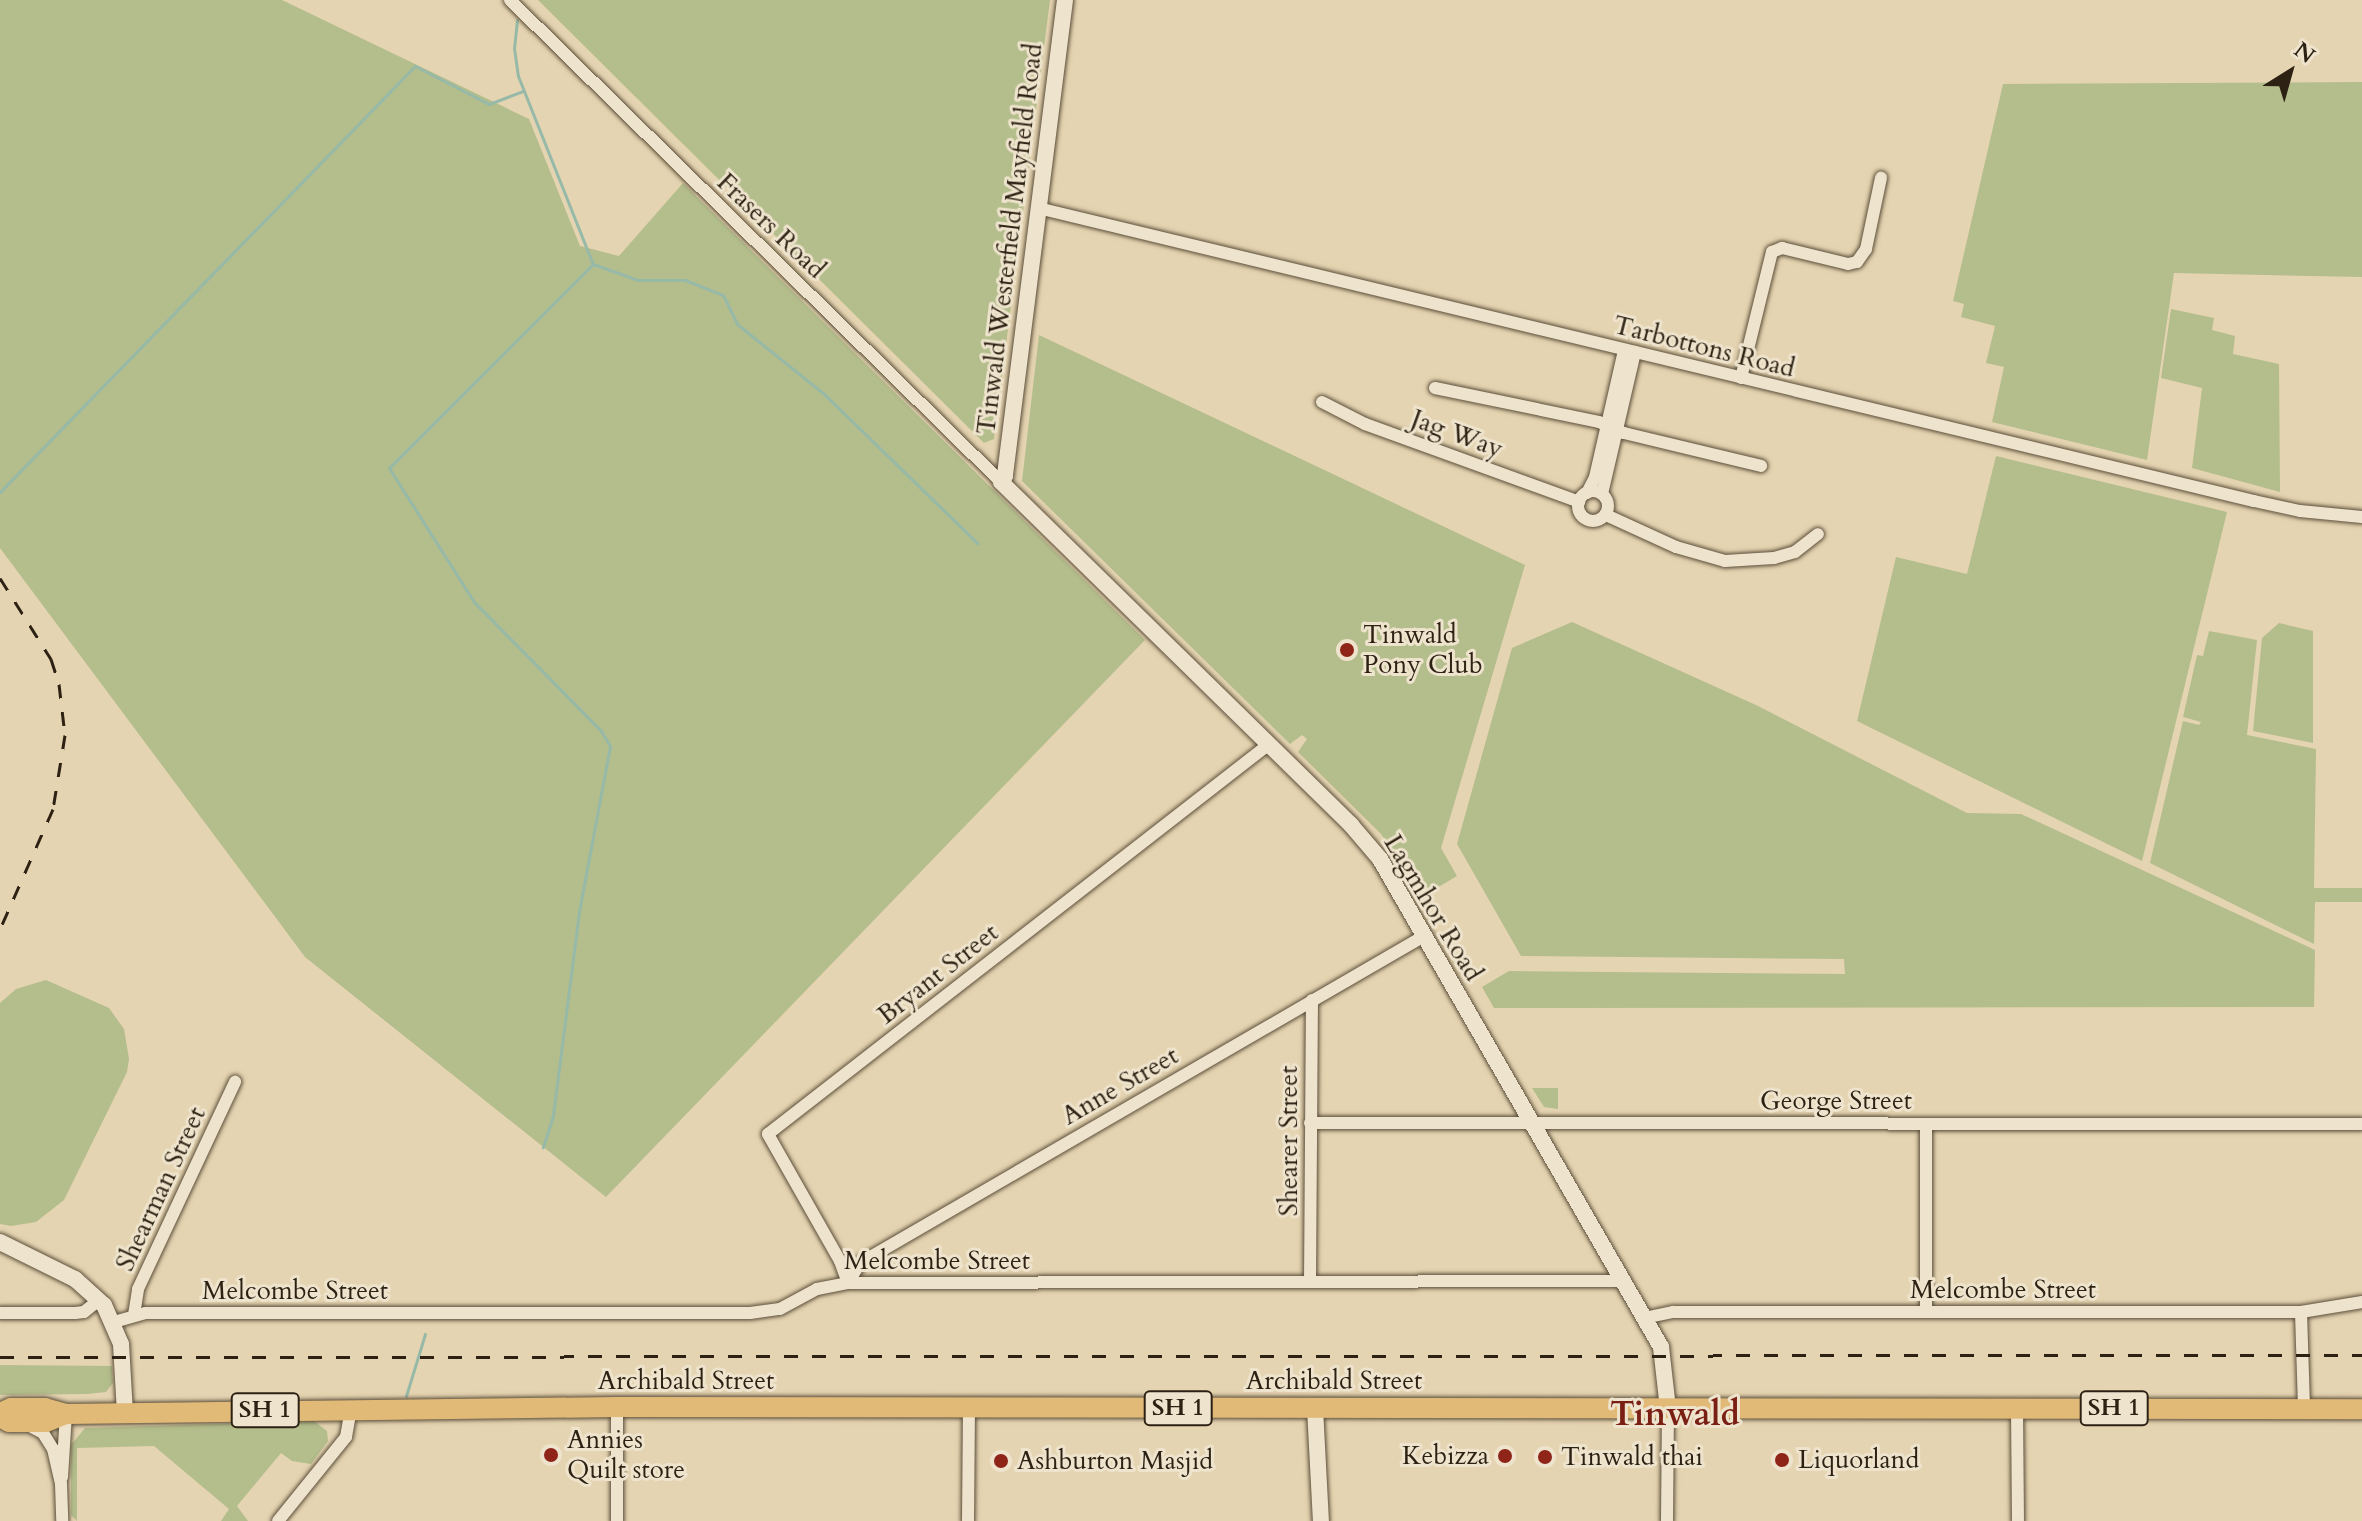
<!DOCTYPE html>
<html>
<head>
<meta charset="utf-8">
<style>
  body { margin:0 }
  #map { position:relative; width:2362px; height:1521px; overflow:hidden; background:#e5d4b1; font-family:Cardo,serif }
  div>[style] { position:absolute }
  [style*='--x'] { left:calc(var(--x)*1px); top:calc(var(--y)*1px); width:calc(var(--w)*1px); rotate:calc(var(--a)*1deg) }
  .green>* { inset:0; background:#b4bd8c }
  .stream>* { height:3px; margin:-1.5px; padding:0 1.5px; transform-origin:1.5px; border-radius:1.5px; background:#97b9a7 }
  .roads { filter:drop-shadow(0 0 2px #5b4e3a) drop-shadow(0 0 2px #5b4e3a) }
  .minor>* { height:12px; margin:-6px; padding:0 6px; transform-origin:6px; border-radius:6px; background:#eee3cc }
  .minor>.ring { margin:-6px; padding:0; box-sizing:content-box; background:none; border:12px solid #eee3cc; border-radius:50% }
  .tertiary>* { height:16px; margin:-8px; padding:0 8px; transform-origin:8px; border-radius:8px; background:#eee3cc }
  .trunk>* { height:20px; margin:-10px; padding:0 10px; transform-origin:10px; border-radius:10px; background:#e2ba78 }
  .rail>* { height:3px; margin-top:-1.5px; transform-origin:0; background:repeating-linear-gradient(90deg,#2d2113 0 14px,transparent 0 28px) }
  .dots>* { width:22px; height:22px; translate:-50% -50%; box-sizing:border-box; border:4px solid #eee3cc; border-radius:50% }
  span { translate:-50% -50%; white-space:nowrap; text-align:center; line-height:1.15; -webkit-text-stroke:6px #eee3cc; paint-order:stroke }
  .shield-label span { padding:2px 6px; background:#eee3cc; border:2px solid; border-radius:6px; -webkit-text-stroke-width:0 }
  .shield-label { font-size:24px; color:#2d2113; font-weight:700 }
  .street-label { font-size:26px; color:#2d2113 }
  .poi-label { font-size:26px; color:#2d2113 }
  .left { translate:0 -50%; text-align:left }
  .right { translate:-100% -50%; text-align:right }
  .district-label { font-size:34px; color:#7a1f14; font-weight:700 }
  .north { position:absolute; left:2250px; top:32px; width:80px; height:80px; -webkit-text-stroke:6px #eee3cc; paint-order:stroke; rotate:37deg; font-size:22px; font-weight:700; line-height:32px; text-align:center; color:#2d2113 }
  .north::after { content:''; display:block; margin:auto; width:28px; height:36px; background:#2d2113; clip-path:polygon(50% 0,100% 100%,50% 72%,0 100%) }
</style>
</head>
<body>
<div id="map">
  <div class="green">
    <i style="clip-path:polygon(0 0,282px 0,529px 119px,580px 246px,619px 256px,683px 183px,1145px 640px,606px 1197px,305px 957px,0 548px)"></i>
    <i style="clip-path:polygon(538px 0,1050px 0,994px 439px,984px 443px)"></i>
    <i style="clip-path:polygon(2362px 82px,2362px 277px,2174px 273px,2147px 460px,1992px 422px,2004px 367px,1986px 363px,1995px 326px,1961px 317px,1964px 304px,1953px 301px,2003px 84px)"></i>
    <i style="clip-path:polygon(2171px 309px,2214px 318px,2212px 330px,2235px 336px,2233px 354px,2279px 364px,2280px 492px,2192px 468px,2202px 388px,2161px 378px)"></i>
    <i style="clip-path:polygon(1039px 335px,1525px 565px,1441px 848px,1457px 876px,1423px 896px,1381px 834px,1298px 752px,1307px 739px,1302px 735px,1290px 744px,1022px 481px)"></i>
    <i style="clip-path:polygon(1996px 456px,2227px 512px,2142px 861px,1857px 721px,1896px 557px,1967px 574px)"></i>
    <i style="clip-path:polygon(1572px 622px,1756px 705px,1967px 813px,2021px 814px,2315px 950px,2314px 1007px,1494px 1008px,1482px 987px,1509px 971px,1845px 974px,1844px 959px,1521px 956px,1457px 844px,1512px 648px)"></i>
    <i style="clip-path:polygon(2279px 623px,2313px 631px,2313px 743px,2253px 731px,2262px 638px)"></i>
    <i style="clip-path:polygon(2209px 631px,2257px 640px,2247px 735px,2316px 749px,2314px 888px,2362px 888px,2362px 902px,2315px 902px,2314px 944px,2150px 863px,2183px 721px,2199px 725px,2201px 722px,2183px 717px,2197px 655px,2203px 656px)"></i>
    <i style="clip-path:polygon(46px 980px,109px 1008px,124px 1029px,129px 1059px,127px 1072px,64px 1200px,36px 1222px,11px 1226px,0 1224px,0 1003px,16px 989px)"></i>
    <i style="clip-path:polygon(1532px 1088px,1558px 1088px,1558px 1109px,1544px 1107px)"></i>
    <i style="clip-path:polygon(0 1365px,112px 1366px,113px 1383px,106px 1392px,88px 1394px,0 1395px)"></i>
    <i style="clip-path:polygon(314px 1421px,327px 1431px,328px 1441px,311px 1464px,292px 1461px,281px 1453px,237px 1506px,248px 1521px,221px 1521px,229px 1509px,154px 1446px,77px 1448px,77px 1521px,71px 1515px,71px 1445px,85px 1428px)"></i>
  </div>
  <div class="stream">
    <i style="--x:517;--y:20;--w:28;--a:96"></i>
    <i style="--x:514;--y:48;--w:28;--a:82"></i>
    <i style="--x:518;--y:76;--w:202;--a:68.3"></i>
    <i style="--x:593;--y:264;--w:288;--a:135"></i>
    <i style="--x:389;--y:468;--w:159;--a:57.6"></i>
    <i style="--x:474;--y:602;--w:181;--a:45.4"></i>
    <i style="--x:601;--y:731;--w:17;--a:59"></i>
    <i style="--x:610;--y:746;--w:169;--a:100.6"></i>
    <i style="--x:579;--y:912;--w:206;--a:97.3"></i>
    <i style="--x:553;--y:1116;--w:33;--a:108"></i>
    <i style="--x:593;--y:264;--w:48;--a:19.6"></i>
    <i style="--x:638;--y:280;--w:47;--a:0"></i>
    <i style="--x:685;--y:280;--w:41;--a:21.5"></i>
    <i style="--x:723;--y:295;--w:32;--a:64"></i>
    <i style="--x:737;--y:324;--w:112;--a:38.8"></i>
    <i style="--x:824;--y:394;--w:214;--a:44.2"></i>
    <i style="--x:0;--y:492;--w:595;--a:-45.75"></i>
    <i style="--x:415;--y:66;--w:83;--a:27.2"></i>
    <i style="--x:489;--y:104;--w:36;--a:-21"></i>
    <i style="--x:406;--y:1396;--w:65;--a:-73"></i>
  </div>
  <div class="roads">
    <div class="minor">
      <i style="--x:510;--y:0;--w:688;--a:44.47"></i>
      <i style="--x:1038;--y:208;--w:1251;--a:13.55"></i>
      <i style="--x:2254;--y:501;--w:47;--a:12.3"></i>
      <i style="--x:2300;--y:511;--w:62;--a:5.5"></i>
      <i style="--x:1741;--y:378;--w:130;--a:-76.2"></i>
      <i style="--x:1772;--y:252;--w:11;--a:-22"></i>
      <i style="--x:1782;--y:248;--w:68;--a:13.6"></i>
      <i style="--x:1848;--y:264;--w:9;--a:-13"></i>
      <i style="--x:1857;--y:262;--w:16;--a:-55"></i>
      <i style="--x:1866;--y:249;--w:73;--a:-78.1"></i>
      <i style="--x:1435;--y:388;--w:167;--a:11.7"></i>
      <i style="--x:1599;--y:422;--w:27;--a:24"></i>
      <i style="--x:1624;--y:433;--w:141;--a:13.5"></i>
      <i style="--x:1322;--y:402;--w:48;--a:27.1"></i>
      <i style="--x:1365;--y:424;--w:228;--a:20"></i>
      <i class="ring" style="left:1578px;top:491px;width:18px;height:18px"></i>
      <i style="--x:1587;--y:493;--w:18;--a:-63"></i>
      <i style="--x:1595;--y:477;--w:130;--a:-77.1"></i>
      <i style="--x:1602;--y:494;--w:146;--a:-76.9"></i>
      <i style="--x:1606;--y:515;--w:77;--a:24.6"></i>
      <i style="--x:1676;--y:547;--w:51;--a:15.9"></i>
      <i style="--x:1725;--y:561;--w:49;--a:-3.5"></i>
      <i style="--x:1774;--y:558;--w:22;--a:-16"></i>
      <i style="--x:1795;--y:552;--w:29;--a:-38"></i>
      <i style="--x:1310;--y:1123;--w:1052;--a:0.05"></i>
      <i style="--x:1310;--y:1282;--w:282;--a:-89.6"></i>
      <i style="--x:848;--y:1283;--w:23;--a:-110"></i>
      <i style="--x:840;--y:1261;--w:146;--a:-119.6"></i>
      <i style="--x:768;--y:1134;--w:633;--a:-37.88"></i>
      <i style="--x:848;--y:1283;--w:23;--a:-59"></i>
      <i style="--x:860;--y:1263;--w:652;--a:-30.1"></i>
      <i style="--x:1926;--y:1311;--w:187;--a:-90"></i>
      <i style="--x:2301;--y:1312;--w:96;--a:88.2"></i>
      <i style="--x:0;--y:1313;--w:75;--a:0"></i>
      <i style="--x:75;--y:1313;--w:9;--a:-6"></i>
      <i style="--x:84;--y:1312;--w:19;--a:-39"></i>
      <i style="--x:134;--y:1315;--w:26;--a:-81"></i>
      <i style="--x:138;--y:1289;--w:229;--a:-64.9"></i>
      <i style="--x:1644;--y:1318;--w:30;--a:-12"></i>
      <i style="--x:1673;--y:1312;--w:628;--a:0"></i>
      <i style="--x:2301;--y:1312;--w:62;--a:-9.3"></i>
      <i style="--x:114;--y:1322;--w:32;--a:-16"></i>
      <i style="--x:145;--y:1313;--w:605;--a:0"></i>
      <i style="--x:750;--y:1313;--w:30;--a:-8"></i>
      <i style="--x:780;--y:1309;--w:42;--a:-28.4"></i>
      <i style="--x:817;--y:1289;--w:32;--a:-11"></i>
      <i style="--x:848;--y:1283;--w:776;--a:-0.15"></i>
      <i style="--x:617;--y:1407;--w:114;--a:90"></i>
      <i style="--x:2017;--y:1408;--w:113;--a:89.5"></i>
      <i style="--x:28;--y:1425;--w:17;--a:28"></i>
      <i style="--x:43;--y:1433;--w:19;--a:58"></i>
      <i style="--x:53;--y:1449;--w:36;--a:77"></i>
      <i style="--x:61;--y:1484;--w:37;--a:88"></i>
      <i style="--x:62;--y:1477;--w:63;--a:-86.4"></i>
      <i style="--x:278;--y:1521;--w:108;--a:-51"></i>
      <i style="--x:346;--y:1437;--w:29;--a:-80"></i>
      <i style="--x:968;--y:1521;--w:113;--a:-89.5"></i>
      <i style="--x:1667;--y:1521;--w:113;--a:-89.5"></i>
    </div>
    <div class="tertiary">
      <i style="--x:1065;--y:0;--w:480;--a:97.2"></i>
      <i style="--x:1005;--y:476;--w:7;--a:124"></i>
      <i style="--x:1001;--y:482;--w:490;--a:44.4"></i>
      <i style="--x:1351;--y:825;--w:45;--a:49.5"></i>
      <i style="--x:1380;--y:859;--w:563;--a:60.07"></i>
      <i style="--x:1661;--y:1347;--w:61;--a:83.5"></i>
      <i style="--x:0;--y:1242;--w:84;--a:26.3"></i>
      <i style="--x:75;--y:1279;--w:39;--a:42"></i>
      <i style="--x:104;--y:1305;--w:43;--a:66.4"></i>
      <i style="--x:121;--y:1344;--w:69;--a:86.7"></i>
      <i style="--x:1315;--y:1408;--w:113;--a:87"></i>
    </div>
    <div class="trunk">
      <i style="--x:0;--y:1413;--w:12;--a:-24"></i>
      <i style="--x:11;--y:1408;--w:34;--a:0"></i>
      <i style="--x:45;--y:1408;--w:22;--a:16"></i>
      <i style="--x:66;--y:1414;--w:551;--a:-0.73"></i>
      <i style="--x:617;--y:1407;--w:1745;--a:0.07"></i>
      <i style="--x:0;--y:1417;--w:10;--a:29"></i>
      <i style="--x:9;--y:1422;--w:37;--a:0"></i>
      <i style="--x:46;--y:1422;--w:22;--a:-22"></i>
    </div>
  </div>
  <div class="rail">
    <i style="--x:0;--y:578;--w:96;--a:57.8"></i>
    <i style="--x:51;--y:659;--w:26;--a:72"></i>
    <i style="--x:59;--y:684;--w:51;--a:83.3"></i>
    <i style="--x:65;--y:735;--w:75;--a:99.2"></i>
    <i style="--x:53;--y:809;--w:131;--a:113.8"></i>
    <i style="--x:0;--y:1357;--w:2362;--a:-0.05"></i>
  </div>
  <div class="dots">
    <i style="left:1347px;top:650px;background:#8f2418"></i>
    <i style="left:551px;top:1455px;background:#8f2418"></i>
    <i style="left:1505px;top:1456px;background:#8f2418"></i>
    <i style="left:1545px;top:1457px;background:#8f2418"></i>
    <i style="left:1782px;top:1460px;background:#8f2418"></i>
    <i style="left:1001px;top:1461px;background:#8f2418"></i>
  </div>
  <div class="shield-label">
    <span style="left:1178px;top:1408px">SH 1</span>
    <span style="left:2114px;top:1408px">SH 1</span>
    <span style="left:265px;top:1410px">SH 1</span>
  </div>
  <div class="street-label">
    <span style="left:771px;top:226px;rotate:44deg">Frasers Road</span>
    <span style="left:1010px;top:239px;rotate:-83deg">Tinwald Westerfield Mayfield Road</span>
    <span style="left:1704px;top:347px;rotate:14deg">Tarbottons Road</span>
    <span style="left:1457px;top:434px;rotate:20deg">Jag Way</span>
    <span style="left:1433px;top:908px;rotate:59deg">Lagmhor Road</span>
    <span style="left:938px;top:974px;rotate:-38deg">Bryant Street</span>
    <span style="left:1120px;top:1086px;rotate:-30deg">Anne Street</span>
    <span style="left:1836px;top:1101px">George Street</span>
    <span style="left:1289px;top:1141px;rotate:-90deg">Shearer Street</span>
    <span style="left:161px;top:1189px;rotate:-65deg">Shearman Street</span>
    <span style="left:937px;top:1261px">Melcombe Street</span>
    <span style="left:2003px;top:1290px">Melcombe Street</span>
    <span style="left:295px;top:1291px">Melcombe Street</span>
    <span style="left:686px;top:1381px">Archibald Street</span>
    <span style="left:1334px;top:1381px">Archibald Street</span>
  </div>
  <div class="poi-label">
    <span class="left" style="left:1363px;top:650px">Tinwald<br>Pony Club</span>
    <span class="left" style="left:567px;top:1455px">Annies<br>Quilt store</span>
    <span class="right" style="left:1489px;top:1456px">Kebizza</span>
    <span class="left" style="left:1561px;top:1457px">Tinwald thai</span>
    <span class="left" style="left:1798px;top:1460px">Liquorland</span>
    <span class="left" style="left:1017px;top:1461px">Ashburton Masjid</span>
  </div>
  <div class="district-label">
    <span style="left:1675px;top:1415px">Tinwald</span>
  </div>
  <div class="north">N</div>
</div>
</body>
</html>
